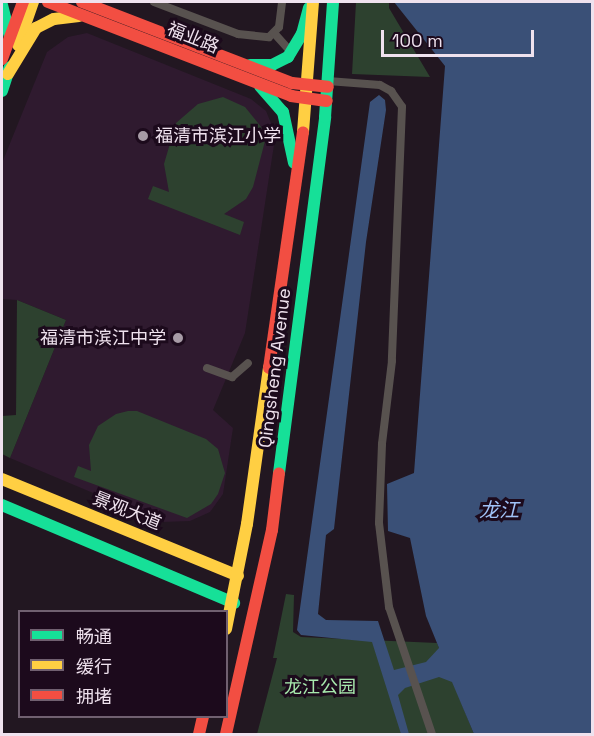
<!DOCTYPE html>
<html>
<head>
<meta charset="utf-8">
<style>
  body { margin:0 }
  #map { position:relative; width:594px; height:736px; overflow:hidden; background:#221721; font-family:"Space Grotesk","Noto Sans SC",sans-serif }
  div>[style] { position:absolute }
  [style*='--x'] { left:calc(var(--x)*1px); top:calc(var(--y)*1px); width:calc(var(--w)*1px); rotate:calc(var(--a)*1deg) }
  .built>* { inset:0; background:#2f1a2f }
  .green>* { inset:0; background:#2d412f }
  .water>* { inset:0; background:#3a5077 }
  .street>* { height:8px; margin:-4px; padding:0 4px; transform-origin:4px; border-radius:4px; background:#58524f }
  .fast>* { height:12px; margin:-6px; padding:0 6px; transform-origin:6px; border-radius:6px; background:#16e098 }
  .slow>* { height:12px; margin:-6px; padding:0 6px; transform-origin:6px; border-radius:6px; background:#ffcf43 }
  .jam>* { height:12px; margin:-6px; padding:0 6px; transform-origin:6px; border-radius:6px; background:#f24e42 }
  .dots>* { width:16px; height:16px; translate:-50% -50%; box-sizing:border-box; border:3px solid #1c0a1c; border-radius:50% }
  span { translate:-50% -50%; white-space:nowrap; text-align:center; line-height:1.15; -webkit-text-stroke:6px #1c0a1c; paint-order:stroke }
  .street-label { font-size:18px; color:#efe2ee }
  .poi-label { font-size:18px; color:#efe2ee }
  .left { translate:0 -50%; text-align:left }
  .right { translate:-100% -50%; text-align:right }
  .park-label { font-size:18px; color:#a7e9ad }
  .water-label { font-size:20px; color:#a0c2f7; font-style:italic }
  .frame { position:absolute; inset:0; border:3px solid #efe2ee; pointer-events:none }
  .legend { position:absolute; left:18px; top:610px; width:210px; height:108px; box-sizing:border-box; background:#1c0a1c; border:2px solid #706070; margin:0; padding:8px 10px; list-style:none; font-size:18px; color:#efe2ee }
  .legend li { display:flex; align-items:center; gap:12px; height:30px }
  .legend b { width:30px; border:2px solid #706070 }
  .scale { position:absolute; left:381px; top:30px; width:153px; height:27px; box-sizing:border-box; border:3px solid #efe2ee; border-top:0; padding-left:8px; font-size:18px; line-height:21px; white-space:nowrap; color:#efe2ee; -webkit-text-stroke:4px #1c0a1c; paint-order:stroke }
</style>
</head>
<body>
<div id="map">
  <div class="built">
    <i style="clip-path:polygon(87px 33px,251px 99px,266px 111px,273px 128px,274px 145px,245px 333px,213px 410px,233px 428px,223px 494px,210px 512px,190px 521px,162px 522px,10px 458px,66px 320px,17px 300px,2px 299px,2px 163px,47px 52px,68px 37px)"></i>
  </div>
  <div class="green">
    <i style="clip-path:polygon(356px 2px,389px 2px,389px 8px,430px 77px,352px 74px)"></i>
    <i style="clip-path:polygon(223px 97px,245px 107px,262px 128px,265px 141px,253px 187px,246px 199px,224px 214px,244px 222px,240px 235px,148px 199px,153px 186px,169px 192px,164px 164px,176px 123px,198px 104px)"></i>
    <i style="clip-path:polygon(17px 300px,66px 320px,10px 458px,2px 454px,2px 416px,16px 415px)"></i>
    <i style="clip-path:polygon(128px 411px,137px 411px,206px 439px,218px 449px,225px 473px,218px 494px,211px 504px,187px 518px,74px 477px,78px 466px,91px 471px,89px 445px,98px 426px,116px 414px)"></i>
    <i style="clip-path:polygon(286px 594px,294px 595px,293px 632px,301px 637px,437px 643px,474px 734px,257px 734px,277px 658px,273px 658px)"></i>
  </div>
  <div class="water">
    <i style="clip-path:polygon(394px 2px,592px 2px,592px 734px,474px 734px,452px 682px,439px 677px,405px 688px,398px 695px,409px 734px,401px 734px,372px 642px,301px 635px,297px 630px,370px 102px,379px 95px,385px 100px,386px 110px,366px 242px,334px 529px,326px 535px,318px 614px,326px 620px,378px 621px,394px 670px,426px 662px,439px 648px,426px 616px,410px 538px,388px 531px,387px 484px,414px 473px,445px 66px)"></i>
  </div>
  <div class="street">
    <i style="--x:154;--y:2;--w:90;--a:20.9"></i>
    <i style="--x:238;--y:34;--w:31;--a:6"></i>
    <i style="--x:269;--y:37;--w:14;--a:-45"></i>
    <i style="--x:279;--y:27;--w:25;--a:-83"></i>
    <i style="--x:274;--y:33;--w:27;--a:48"></i>
    <i style="--x:328;--y:81;--w:52;--a:4.4"></i>
    <i style="--x:380;--y:85;--w:13;--a:29"></i>
    <i style="--x:391;--y:91;--w:19;--a:55"></i>
    <i style="--x:402;--y:107;--w:254;--a:92.3"></i>
    <i style="--x:392;--y:361;--w:84;--a:96.9"></i>
    <i style="--x:382;--y:444;--w:79;--a:92.2"></i>
    <i style="--x:379;--y:523;--w:85;--a:83.2"></i>
    <i style="--x:389;--y:607;--w:134;--a:71.3"></i>
    <i style="--x:207;--y:368;--w:27;--a:20"></i>
    <i style="--x:232;--y:377;--w:21;--a:-41"></i>
  </div>
  <div class="fast">
    <i style="--x:2;--y:5;--w:32;--a:76"></i>
    <i style="--x:250;--y:65;--w:22;--a:0"></i>
    <i style="--x:272;--y:65;--w:18;--a:-27"></i>
    <i style="--x:288;--y:57;--w:27;--a:-59"></i>
    <i style="--x:302;--y:34;--w:27;--a:-75"></i>
    <i style="--x:260;--y:86;--w:35;--a:49"></i>
    <i style="--x:283;--y:112;--w:52;--a:77.8"></i>
    <i style="--x:2;--y:91;--w:25;--a:-72"></i>
    <i style="--x:279;--y:473;--w:359;--a:-82.6"></i>
    <i style="--x:325;--y:117;--w:115;--a:-86"></i>
    <i style="--x:2;--y:505;--w:252;--a:22.9"></i>
  </div>
  <div class="slow">
    <i style="--x:18;--y:45;--w:46;--a:-70.8"></i>
    <i style="--x:8;--y:74;--w:54;--a:-58.7"></i>
    <i style="--x:36;--y:28;--w:20;--a:-27"></i>
    <i style="--x:54;--y:19;--w:25;--a:-7"></i>
    <i style="--x:303;--y:132;--w:130;--a:-85.6"></i>
    <i style="--x:2;--y:479;--w:255;--a:22.3"></i>
    <i style="--x:226;--y:629;--w:107;--a:-78.7"></i>
    <i style="--x:247;--y:524;--w:158;--a:-82"></i>
  </div>
  <div class="jam">
    <i style="--x:48;--y:2;--w:261;--a:21.1"></i>
    <i style="--x:291;--y:96;--w:36;--a:8"></i>
    <i style="--x:82;--y:2;--w:225;--a:21.1"></i>
    <i style="--x:292;--y:83;--w:36;--a:6"></i>
    <i style="--x:2;--y:59;--w:61;--a:-69.8"></i>
    <i style="--x:269;--y:368;--w:238;--a:-81.8"></i>
    <i style="--x:199;--y:734;--w:18;--a:-77"></i>
    <i style="--x:226;--y:734;--w:209;--a:-77.3"></i>
    <i style="--x:272;--y:530;--w:57;--a:-83"></i>
  </div>
  <div class="dots">
    <i style="left:143px;top:136px;background:#a79ba6"></i>
    <i style="left:178px;top:338px;background:#a79ba6"></i>
  </div>
  <div class="street-label">
    <span style="left:193px;top:38px;rotate:22deg">福业路</span>
    <span style="left:275px;top:368px;rotate:-83deg">Qingsheng Avenue</span>
    <span style="left:127px;top:511px;rotate:22deg">景观大道</span>
  </div>
  <div class="poi-label">
    <span class="left" style="left:155px;top:136px">福清市滨江小学</span>
    <span class="right" style="left:166px;top:338px">福清市滨江中学</span>
  </div>
  <div class="park-label">
    <span style="left:320px;top:687px">龙江公园</span>
  </div>
  <div class="water-label">
    <span style="left:499px;top:510px">龙江</span>
  </div>
  <div class="frame"></div>
  <ul class="legend">
  <li><b style="height:8px;background:#16e098"></b>畅通</li>
  <li><b style="height:8px;background:#ffcf43"></b>缓行</li>
  <li><b style="height:8px;background:#f24e42"></b>拥堵</li>
  </ul>
  <div class="scale">100 m</div>
</div>
</body>
</html>
